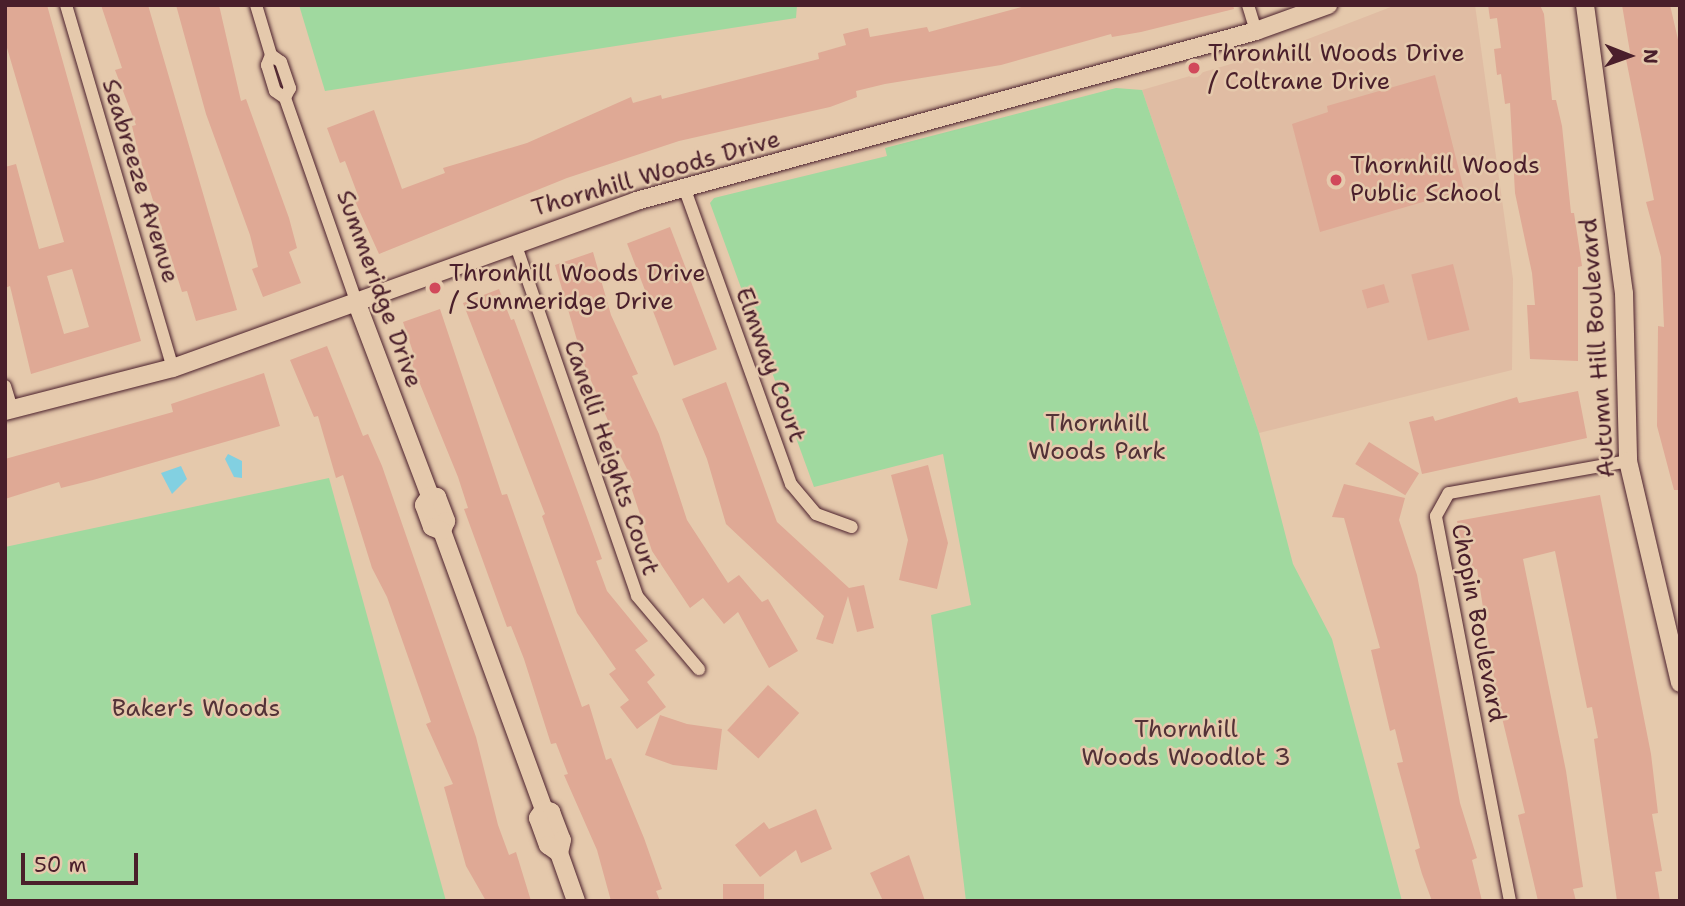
<!DOCTYPE html>
<html>
<head>
<meta charset="utf-8">
<style>
  body { margin:0 }
  #map { position:relative; width:1685px; height:906px; overflow:hidden; background:#e5c9ac; font-family:"Shantell Sans",sans-serif }
  div>[style] { position:absolute }
  [style*='--x'] { left:calc(var(--x)*1px); top:calc(var(--y)*1px); width:calc(var(--w)*1px); rotate:calc(var(--a)*1deg) }
  .built>* { inset:0; background:#e0bca3 }
  .green>* { inset:0; background:#a0d99f }
  .water>* { inset:0; background:#82d0e1 }
  .building>* { inset:0; background:#dfa995; transform-origin:0 0 }
  .roads { filter:drop-shadow(0 0 2px #4a1f2b) drop-shadow(0 0 2px #4a1f2b) }
  .street>* { height:12px; margin:-6px; padding:0 6px; transform-origin:6px; border-radius:6px; background:#e5c9ac }
  .secondary>* { height:18px; margin:-9px; padding:0 9px; transform-origin:9px; border-radius:9px; background:#e5c9ac }
  .dots>* { width:19px; height:19px; translate:-50% -50%; box-sizing:border-box; border:4px solid #e5c9ac; border-radius:50% }
  span { translate:-50% -50%; white-space:nowrap; text-align:center; line-height:1.15; -webkit-text-stroke:5px #e5c9ac; paint-order:stroke }
  .poi-label { font-size:24px; color:#4a1f2b }
  .left { translate:0 -50%; text-align:left }
  .street-label { font-size:24px; color:#4a1f2b }
  .park-label { font-size:24px; color:#533237 }
  .frame { position:absolute; inset:0; border:7px solid #4a1f2b; pointer-events:none }
  .north { position:absolute; left:1594px; top:21px; width:70px; height:70px; -webkit-text-stroke:5px #e5c9ac; paint-order:stroke; rotate:91deg; font-size:19px; font-weight:700; line-height:28px; text-align:center; color:#4a1f2b }
  .north::after { content:''; display:block; margin:auto; width:24px; height:32px; background:#4a1f2b; clip-path:polygon(50% 0,100% 100%,50% 72%,0 100%) }
  .scale { position:absolute; left:21px; top:853px; width:117px; height:32px; box-sizing:border-box; border:4px solid #4a1f2b; border-top:0; padding-left:9px; font-size:21px; line-height:24px; white-space:nowrap; color:#4a1f2b; -webkit-text-stroke:5px #e5c9ac; paint-order:stroke }
</style>
</head>
<body>
<div id="map">
  <div class="built">
    <i style="clip-path:polygon(1396px 5px,1475px 5px,1513px 279px,1512px 370px,1259px 433px,1142px 90px,1282px 49px)"></i>
  </div>
  <div class="green">
    <i style="clip-path:polygon(299px 5px,797px 5px,796px 18px,325px 91px)"></i>
    <i style="clip-path:polygon(1116px 88px,1142px 90px,1259px 433px,1293px 564px,1332px 639px,1402px 901px,966px 901px,931px 615px,971px 605px,943px 454px,814px 487px,710px 203px,714px 198px,887px 156px,885px 148px)"></i>
    <i style="clip-path:polygon(329px 478px,446px 901px,5px 901px,5px 547px)"></i>
  </div>
  <div class="water">
    <i style="clip-path:polygon(228px 454px,242px 461px,242px 478px,234px 477px,225px 459px)"></i>
    <i style="clip-path:polygon(181px 466px,187px 479px,172px 494px,161px 473px)"></i>
  </div>
  <div class="building">
    <i style="clip-path:polygon(evenodd,5px 5px,47px 5px,141px 341px,31px 374px,10px 286px,5px 288px,5px 167px,16px 164px,39px 249px,64px 242px,5px 41px,5px 5px,72px 269px,89px 327px,64px 334px,47px 276px,72px 269px)"></i>
    <i style="clip-path:polygon(101px 5px,148px 5px,237px 310px,196px 321px,187px 291px,182px 292px,139px 156px,132px 126px,136px 125px,115px 70px,122px 68px)"></i>
    <i style="clip-path:polygon(176px 5px,219px 5px,241px 101px,246px 99px,289px 218px,297px 248px,289px 252px,301px 283px,263px 297px,252px 269px,258px 267px,250px 235px,206px 114px)"></i>
    <i style="clip-path:polygon(1029px 5px,1233px 5px,1234px 9px,1141px 32px,1112px 37px,1111px 34px,1001px 65px,885px 84px,856px 91px,857px 97px,830px 107px,679px 141px,567px 178px,379px 254px,354px 199px,359px 198px,345px 161px,340px 163px,327px 128px,374px 110px,402px 189px,445px 173px,443px 168px,527px 143px,631px 97px,633px 103px,661px 95px,662px 99px,819px 59px,818px 53px,846px 45px,843px 34px,868px 28px,870px 37px,927px 27px,929px 32px)"></i>
    <i style="clip-path:polygon(1488px 5px,1540px 5px,1544px 14px,1552px 100px,1556px 100px,1562px 126px,1571px 213px,1574px 213px,1582px 266px,1578px 267px,1578px 361px,1530px 359px,1527px 305px,1535px 305px,1532px 273px,1515px 193px,1510px 103px,1505px 104px,1501px 74px,1497px 75px,1494px 49px,1501px 48px,1497px 18px,1490px 19px)"></i>
    <i style="clip-path:polygon(1622px 5px,1670px 5px,1680px 48px,1680px 490px,1674px 490px,1657px 426px,1658px 326px,1664px 327px,1661px 257px,1646px 202px,1654px 200px,1626px 59px,1631px 58px)"></i>
    <i style="clip-path:polygon(1435px 75px,1464px 190px,1320px 232px,1292px 124px,1328px 112px,1327px 106px)"></i>
    <i style="left:670px;top:227px;width:131px;height:46px;rotate:69deg"></i>
    <i style="clip-path:polygon(593px 252px,611px 315px,638px 374px,632px 376px,659px 434px,687px 520px,728px 583px,739px 575px,762px 602px,768px 599px,798px 651px,769px 668px,738px 612px,724px 624px,703px 598px,690px 608px,652px 551px,630px 484px,634px 483px,605px 425px,609px 423px,584px 364px,555px 265px)"></i>
    <i style="left:1453px;top:264px;width:68px;height:43px;rotate:76deg"></i>
    <i style="left:1384px;top:284px;width:19px;height:23px;rotate:74deg"></i>
    <i style="clip-path:polygon(499px 289px,511px 320px,514px 319px,580px 498px,602px 559px,596px 561px,607px 591px,648px 641px,635px 650px,655px 675px,647px 682px,666px 707px,637px 729px,620px 707px,629px 700px,609px 674px,616px 669px,577px 613px,542px 516px,545px 514px,463px 303px)"></i>
    <i style="clip-path:polygon(440px 309px,502px 495px,507px 494px,582px 707px,589px 704px,606px 760px,611px 758px,644px 838px,662px 889px,656px 891px,660px 901px,611px 901px,597px 850px,564px 775px,568px 774px,556px 743px,551px 744px,524px 659px,511px 626px,507px 627px,464px 509px,468px 508px,458px 477px,409px 357px,414px 355px,403px 322px)"></i>
    <i style="clip-path:polygon(327px 346px,363px 436px,368px 434px,382px 466px,476px 737px,498px 825px,509px 855px,516px 852px,531px 901px,486px 901px,466px 866px,444px 787px,453px 784px,426px 724px,431px 722px,387px 597px,372px 568px,343px 475px,336px 478px,318px 416px,314px 417px,290px 360px)"></i>
    <i style="clip-path:polygon(264px 373px,280px 426px,93px 480px,61px 488px,59px 482px,5px 499px,5px 459px,173px 412px,171px 404px)"></i>
    <i style="clip-path:polygon(726px 382px,777px 522px,849px 588px,864px 585px,874px 628px,857px 632px,848px 596px,833px 644px,816px 639px,824px 616px,726px 524px,707px 459px,682px 399px)"></i>
    <i style="clip-path:polygon(1578px 391px,1587px 438px,1422px 474px,1409px 422px,1433px 416px,1435px 421px,1517px 397px,1519px 403px)"></i>
    <i style="left:1369px;top:442px;width:59px;height:26px;rotate:32deg"></i>
    <i style="clip-path:polygon(928px 465px,948px 543px,937px 589px,899px 580px,908px 540px,891px 475px)"></i>
    <i style="clip-path:polygon(1344px 484px,1405px 498px,1399px 520px,1417px 575px,1460px 803px,1477px 858px,1472px 860px,1482px 901px,1432px 901px,1422px 874px,1415px 850px,1420px 848px,1397px 763px,1403px 762px,1395px 729px,1390px 731px,1371px 650px,1380px 648px,1344px 518px,1332px 517px)"></i>
    <i style="clip-path:polygon(1600px 495px,1651px 754px,1658px 813px,1652px 814px,1662px 871px,1655px 872px,1660px 901px,1617px 901px,1594px 739px,1598px 738px,1592px 707px,1587px 708px,1555px 551px,1523px 559px,1566px 771px,1583px 887px,1573px 889px,1576px 901px,1538px 901px,1518px 815px,1525px 813px,1497px 697px,1477px 569px,1467px 571px,1457px 521px)"></i>
    <i style="left:768px;top:685px;width:42px;height:61px;rotate:42deg"></i>
    <i style="clip-path:polygon(660px 715px,687px 724px,722px 729px,717px 770px,673px 765px,645px 755px)"></i>
    <i style="clip-path:polygon(816px 809px,832px 849px,801px 863px,796px 850px,760px 877px,735px 845px,764px 822px,769px 829px)"></i>
    <i style="clip-path:polygon(909px 855px,925px 901px,883px 901px,870px 873px)"></i>
    <i style="left:764px;top:884px;width:17px;height:41px;rotate:90deg"></i>
  </div>
  <div class="roads">
    <div class="street">
      <i style="--x:66;--y:5;--w:378;--a:73.6"></i>
      <i style="--x:256;--y:5;--w:52;--a:73.3"></i>
      <i style="--x:271;--y:55;--w:11;--a:112"></i>
      <i style="--x:267;--y:65;--w:27;--a:73"></i>
      <i style="--x:275;--y:91;--w:12;--a:35"></i>
      <i style="--x:285;--y:98;--w:215;--a:70.7"></i>
      <i style="--x:1248;--y:5;--w:27;--a:73"></i>
      <i style="--x:271;--y:55;--w:12;--a:35"></i>
      <i style="--x:281;--y:62;--w:28;--a:71"></i>
      <i style="--x:290;--y:88;--w:11;--a:117"></i>
      <i style="--x:684;--y:187;--w:316;--a:70.2"></i>
      <i style="--x:791;--y:484;--w:39;--a:50"></i>
      <i style="--x:816;--y:514;--w:38;--a:20"></i>
      <i style="--x:515;--y:243;--w:373;--a:70.9"></i>
      <i style="--x:637;--y:596;--w:96;--a:49.7"></i>
      <i style="--x:5;--y:386;--w:24;--a:73"></i>
      <i style="--x:1510;--y:901;--w:392;--a:-100.9"></i>
      <i style="--x:1436;--y:516;--w:26;--a:-61"></i>
      <i style="--x:1449;--y:493;--w:182;--a:-10.1"></i>
    </div>
    <div class="secondary">
      <i style="--x:1585;--y:5;--w:291;--a:82.3"></i>
      <i style="--x:1624;--y:293;--w:168;--a:88.6"></i>
      <i style="--x:1628;--y:461;--w:228;--a:76.8"></i>
      <i style="--x:356;--y:301;--w:209;--a:69.2"></i>
      <i style="--x:430;--y:496;--w:7;--a:8"></i>
      <i style="--x:437;--y:497;--w:26;--a:69"></i>
      <i style="--x:446;--y:521;--w:11;--a:112"></i>
      <i style="--x:442;--y:531;--w:296;--a:69.9"></i>
      <i style="--x:544;--y:809;--w:8;--a:23"></i>
      <i style="--x:551;--y:812;--w:30;--a:69"></i>
      <i style="--x:562;--y:840;--w:13;--a:103"></i>
      <i style="--x:559;--y:853;--w:51;--a:70.5"></i>
      <i style="--x:5;--y:411;--w:173;--a:-14.4"></i>
      <i style="--x:173;--y:368;--w:492;--a:-19.8"></i>
      <i style="--x:636;--y:201;--w:643;--a:-15.33"></i>
      <i style="--x:1256;--y:31;--w:77;--a:-19.9"></i>
      <i style="--x:430;--y:496;--w:11;--a:124"></i>
      <i style="--x:424;--y:505;--w:23;--a:70"></i>
      <i style="--x:432;--y:527;--w:11;--a:22"></i>
      <i style="--x:544;--y:809;--w:11;--a:124"></i>
      <i style="--x:538;--y:818;--w:29;--a:70"></i>
      <i style="--x:548;--y:845;--w:14;--a:36"></i>
    </div>
  </div>
  <div class="dots">
    <i style="left:1194px;top:68px;background:#d1495b"></i>
    <i style="left:1336px;top:180px;background:#d1495b"></i>
    <i style="left:435px;top:288px;background:#d1495b"></i>
  </div>
  <div class="poi-label">
    <span class="left" style="left:1208px;top:68px">Thronhill Woods Drive<br>/ Coltrane Drive</span>
    <span class="left" style="left:1350px;top:180px">Thornhill Woods<br>Public School</span>
    <span class="left" style="left:449px;top:288px">Thronhill Woods Drive<br>/ Summeridge Drive</span>
  </div>
  <div class="street-label">
    <span style="left:656px;top:174px;rotate:-16deg">Thornhill Woods Drive</span>
    <span style="left:140px;top:181px;rotate:73deg">Seabreeze Avenue</span>
    <span style="left:379px;top:289px;rotate:70deg">Summeridge Drive</span>
    <span style="left:1598px;top:348px;rotate:-94deg">Autumn Hill Boulevard</span>
    <span style="left:770px;top:365px;rotate:70deg">Elmway Court</span>
    <span style="left:611px;top:458px;rotate:71deg">Canelli Heights Court</span>
    <span style="left:1478px;top:623px;rotate:79deg">Chopin Boulevard</span>
  </div>
  <div class="park-label">
    <span style="left:1097px;top:438px">Thornhill<br>Woods Park</span>
    <span style="left:196px;top:709px">Baker's Woods</span>
    <span style="left:1186px;top:744px">Thornhill<br>Woods Woodlot 3</span>
  </div>
  <div class="frame"></div>
  <div class="north">N</div>
  <div class="scale">50 m</div>
</div>
</body>
</html>
